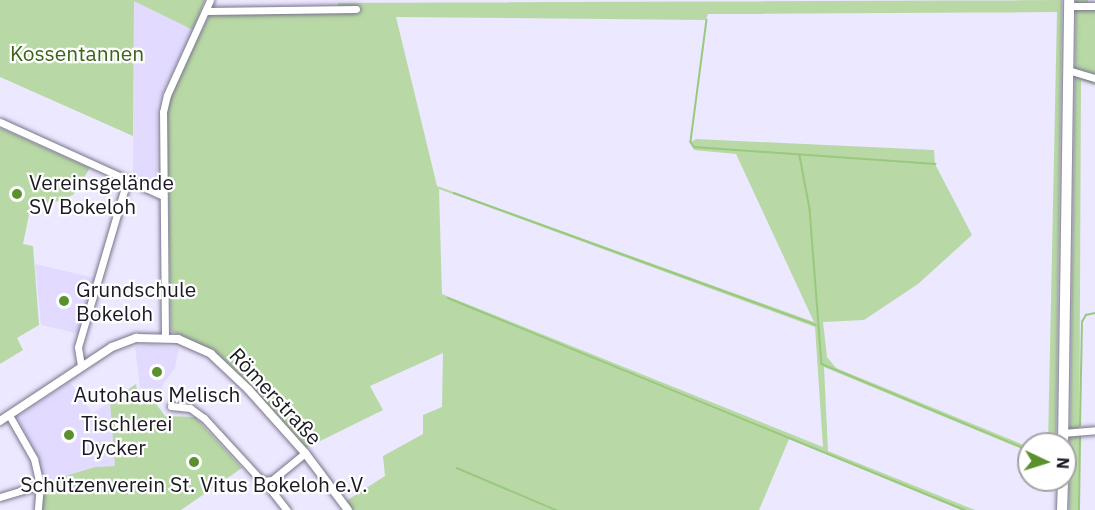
<!DOCTYPE html>
<html>
<head>
<meta charset="utf-8">
<style>
  body { margin:0 }
  #map { position:relative; width:1095px; height:510px; overflow:hidden; background:#ece8ff; font-family:"IBM Plex Sans",sans-serif }
  div>[style] { position:absolute }
  [style*='--x'] { left:calc(var(--x)*1px); top:calc(var(--y)*1px); width:calc(var(--w)*1px); rotate:calc(var(--a)*1deg) }
  .built>* { inset:0; background:#e2dbff }
  .green>* { inset:0; background:#b8d9a5 }
  .stream>* { height:1.5px; margin:-0.75px; padding:0 0.75px; transform-origin:0.75px; border-radius:0.75px; background:#9ac87e }
  .roads { filter:drop-shadow(0 0 2px #78738c) drop-shadow(0 0 2px #78738c) }
  .minor>* { height:7px; margin:-3.5px; padding:0 3.5px; transform-origin:3.5px; border-radius:3.5px; background:#fff }
  .tertiary>* { height:8px; margin:-4px; padding:0 4px; transform-origin:4px; border-radius:4px; background:#fff }
  .primary>* { height:10px; margin:-5px; padding:0 5px; transform-origin:5px; border-radius:5px; background:#fff }
  .dots>* { width:16px; height:16px; translate:-50% -50%; box-sizing:border-box; border:3px solid #fff; border-radius:50% }
  span { translate:-50% -50%; white-space:nowrap; text-align:center; line-height:1.15; -webkit-text-stroke:4.5px #fff; paint-order:stroke }
  .park-label { font-size:21px; color:#3b641a }
  .poi-label { font-size:21px; color:#1b1923 }
  .left { translate:0 -50%; text-align:left }
  .street-label { font-size:21px; color:#1b1923 }
  .north { position:absolute; left:1017px; top:432px; width:60px; height:60px; box-sizing:border-box; background:#fff; border:2px solid #a4a3a7; border-radius:50%; rotate:94deg; font-size:16px; font-weight:700; line-height:24px; text-align:center; color:#1b1923 }
  .north::after { content:''; display:block; margin:auto; width:21px; height:27px; background:#5a912d; clip-path:polygon(50% 0,100% 100%,50% 72%,0 100%) }
</style>
</head>
<body>
<div id="map">
  <div class="built">
    <i style="clip-path:polygon(134px 0,193px 30px,157px 104px,157px 177px,147px 183px,133px 177px)"></i>
    <i style="clip-path:polygon(35px 264px,95px 278px,80px 334px,41px 325px)"></i>
    <i style="clip-path:polygon(151px 344px,179px 348px,175px 368px,163px 384px,160px 399px,142px 404px,135px 347px)"></i>
    <i style="clip-path:polygon(70px 382px,92px 413px,110px 402px,115px 466px,95px 467px,42px 483px,37px 457px,17px 417px)"></i>
  </div>
  <div class="green">
    <i style="clip-path:polygon(0 0,205px 0,193px 30px,134px 1px,133px 136px,0 77px)"></i>
    <i style="clip-path:polygon(evenodd,1062px 0,1056px 444px,1048px 444px,1057px 12px,708px 14px,706px 20px,396px 17px,437px 186px,814px 322px,736px 154px,694px 150px,691px 142px,696px 139px,934px 150px,935px 164px,972px 235px,918px 284px,864px 320px,823px 322px,827px 357px,836px 368px,1029px 447px,1029px 452px,824px 367px,828px 451px,975px 510px,961px 510px,789px 439px,759px 510px,353px 510px,346px 501px,385px 476px,383px 456px,423px 434px,423px 415px,442px 407px,443px 353px,370px 386px,383px 410px,304px 449px,211px 351px,171px 331px,167px 112px,170px 96px,209px 16px,217px 11px,338px 9px,338px 3px,1062px 0,439px 189px,815px 327px,823px 447px,442px 294px,439px 189px)"></i>
    <i style="clip-path:polygon(1076px 0,1088px 0,1088px 6px,1095px 6px,1095px 85px,1081px 80px,1079px 510px,1069px 510px)"></i>
    <i style="clip-path:polygon(0 128px,90px 168px,73px 195px,53px 203px,31px 205px,23px 244px,33px 246px,39px 325px,17px 338px,23px 350px,0 364px)"></i>
    <i style="clip-path:polygon(136px 384px,139px 405px,154px 401px,165px 416px,195px 417px,242px 468px,181px 510px,40px 510px,42px 483px,95px 467px,115px 466px,110px 402px)"></i>
  </div>
  <div class="stream">
    <i style="--x:707;--y:20;--w:123;--a:97.5"></i>
    <i style="--x:691;--y:142;--w:6;--a:59"></i>
    <i style="--x:694;--y:147;--w:242;--a:4"></i>
    <i style="--x:800;--y:156;--w:54;--a:79.3"></i>
    <i style="--x:810;--y:209;--w:155;--a:85.6"></i>
    <i style="--x:822;--y:364;--w:224;--a:22.6"></i>
    <i style="--x:454;--y:193;--w:385;--a:20"></i>
    <i style="--x:448;--y:298;--w:559;--a:22.3"></i>
    <i style="--x:1080;--y:426;--w:104;--a:-88.9"></i>
    <i style="--x:1082;--y:322;--w:8;--a:-60"></i>
    <i style="--x:1086;--y:315;--w:9;--a:-13"></i>
    <i style="--x:457;--y:468;--w:108;--a:23"></i>
    <i style="--x:1079;--y:510;--w:73;--a:-89.2"></i>
  </div>
  <div class="roads">
    <div class="minor">
      <i style="--x:1069;--y:6;--w:26;--a:0"></i>
      <i style="--x:207;--y:11;--w:149;--a:-0.8"></i>
      <i style="--x:1068;--y:70;--w:28;--a:17"></i>
      <i style="--x:0;--y:122;--w:179;--a:24.4"></i>
      <i style="--x:165;--y:337;--w:225;--a:-90.5"></i>
      <i style="--x:163;--y:112;--w:17;--a:-77"></i>
      <i style="--x:167;--y:95;--w:104;--a:-65.6"></i>
      <i style="--x:81;--y:366;--w:19;--a:-99"></i>
      <i style="--x:78;--y:347;--w:174;--a:-73.6"></i>
      <i style="--x:171;--y:406;--w:19;--a:6"></i>
      <i style="--x:190;--y:408;--w:17;--a:36"></i>
      <i style="--x:204;--y:418;--w:86;--a:47.4"></i>
      <i style="--x:262;--y:481;--w:10;--a:-6"></i>
      <i style="--x:272;--y:480;--w:43;--a:-39.3"></i>
      <i style="--x:9;--y:415;--w:51;--a:60.4"></i>
      <i style="--x:34;--y:459;--w:27;--a:77"></i>
      <i style="--x:40;--y:485;--w:25;--a:95"></i>
      <i style="--x:1063;--y:433;--w:32;--a:-5"></i>
      <i style="--x:264;--y:481;--w:37;--a:52"></i>
      <i style="--x:0;--y:497;--w:42;--a:-16.7"></i>
    </div>
    <div class="tertiary">
      <i style="--x:0;--y:421;--w:134;--a:-33.5"></i>
      <i style="--x:112;--y:347;--w:26;--a:-21"></i>
      <i style="--x:136;--y:338;--w:42;--a:1.4"></i>
      <i style="--x:178;--y:339;--w:36;--a:24"></i>
      <i style="--x:211;--y:354;--w:51;--a:43.4"></i>
      <i style="--x:248;--y:389;--w:86;--a:48.3"></i>
      <i style="--x:305;--y:453;--w:71;--a:53"></i>
    </div>
    <div class="primary">
      <i style="--x:1063;--y:444;--w:444;--a:-89.2"></i>
      <i style="--x:1062;--y:510;--w:30;--a:-88"></i>
    </div>
  </div>
  <div class="dots">
    <i style="left:17px;top:194px;background:#5a912d"></i>
    <i style="left:64px;top:301px;background:#5a912d"></i>
    <i style="left:157px;top:372px;background:#5a912d"></i>
    <i style="left:69px;top:435px;background:#5a912d"></i>
    <i style="left:194px;top:462px;background:#5a912d"></i>
  </div>
  <div class="park-label">
    <span style="left:77px;top:53px">Kossentannen</span>
  </div>
  <div class="poi-label">
    <span class="left" style="left:29px;top:194px">Vereinsgelände<br>SV Bokeloh</span>
    <span class="left" style="left:76px;top:301px">Grundschule<br>Bokeloh</span>
    <span style="left:157px;top:394px">Autohaus Melisch</span>
    <span class="left" style="left:81px;top:435px">Tischlerei<br>Dycker</span>
    <span style="left:194px;top:484px">Schützenverein St. Vitus Bokeloh e.V.</span>
  </div>
  <div class="street-label">
    <span style="left:276px;top:396px;rotate:47deg">Römerstraße</span>
  </div>
  <div class="north">N</div>
</div>
</body>
</html>
